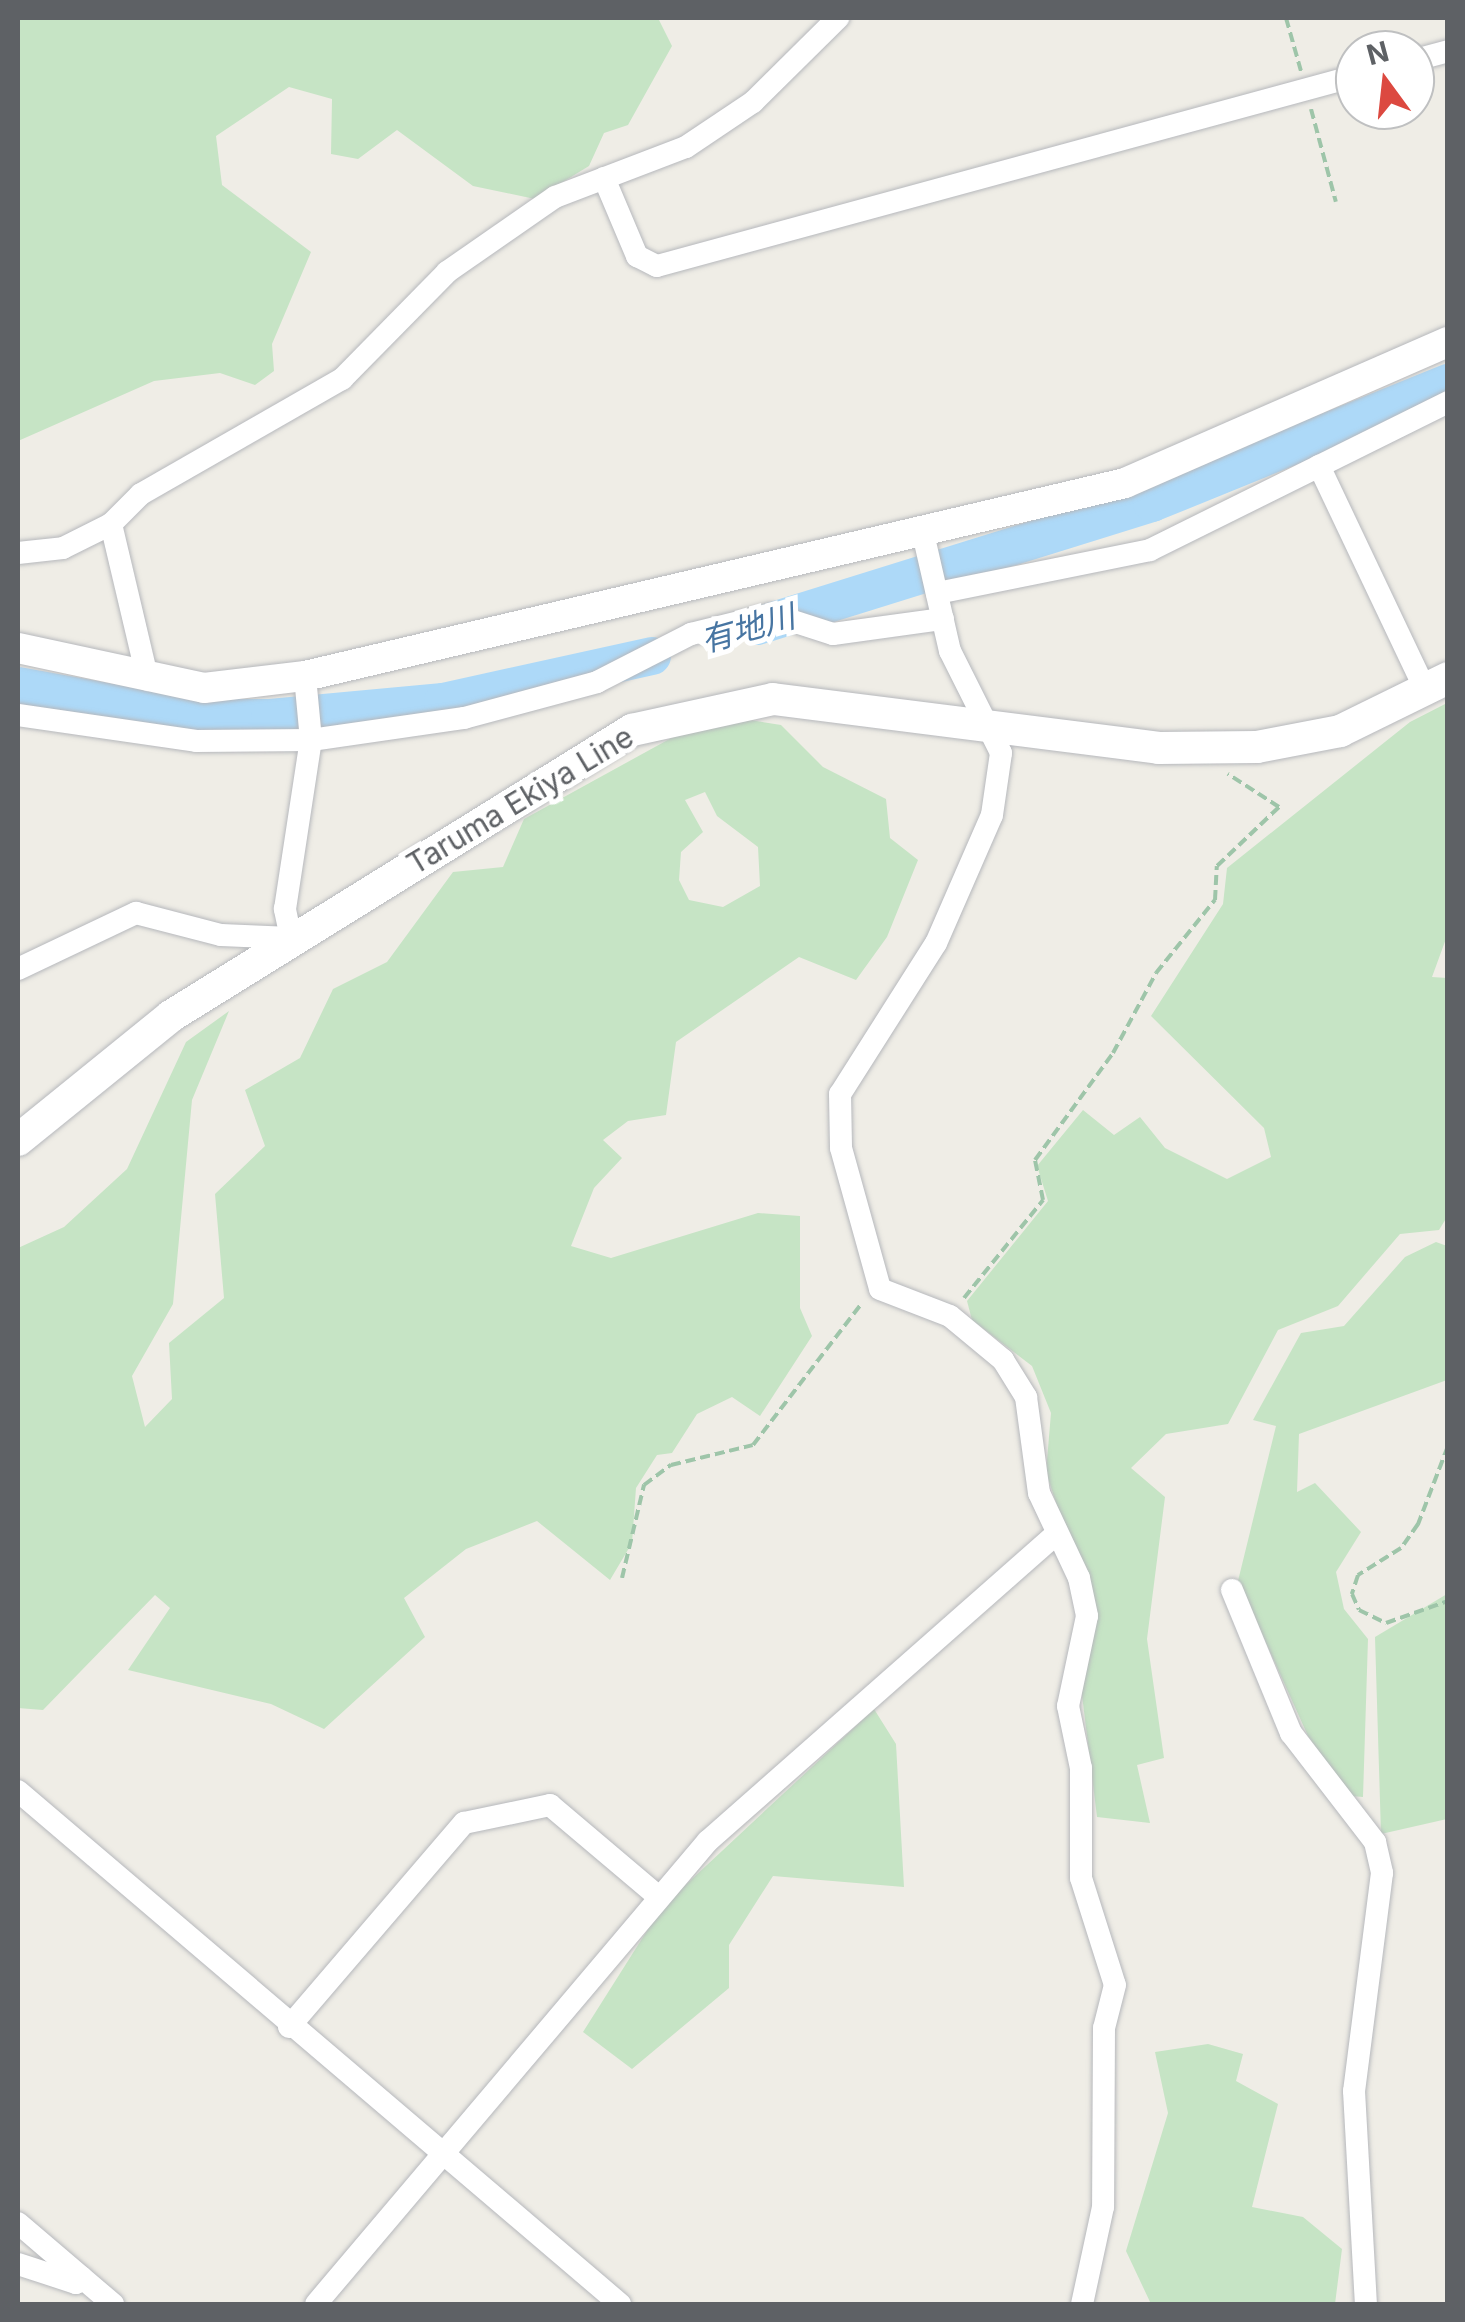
<!DOCTYPE html>
<html>
<head>
<meta charset="utf-8">
<style>
  body { margin:0 }
  #map { position:relative; width:1465px; height:2322px; overflow:hidden; background:#efede6; font-family:Inter,"Noto Sans JP",sans-serif }
  div>[style] { position:absolute }
  [style*='--x'] { left:calc(var(--x)*1px); top:calc(var(--y)*1px); width:calc(var(--w)*1px); rotate:calc(var(--a)*1deg) }
  .green>* { inset:0; background:#c6e4c5 }
  .river>* { height:38px; margin:-19px; padding:0 19px; transform-origin:19px; border-radius:19px; background:#add9f8 }
  .path>* { height:4px; margin-top:-2px; transform-origin:0; background:repeating-linear-gradient(90deg,#9ec5a9 0 10px,transparent 0 15px) }
  .roads { filter:drop-shadow(0 0 2px #b6b8bc) drop-shadow(0 0 2px #b6b8bc) }
  .minor>* { height:22px; margin:-11px; padding:0 11px; transform-origin:11px; border-radius:11px; background:#fff }
  .tertiary>* { height:30px; margin:-15px; padding:0 15px; transform-origin:15px; border-radius:15px; background:#fff }
  .secondary>* { height:32px; margin:-16px; padding:0 16px; transform-origin:16px; border-radius:16px; background:#fff }
  span { translate:-50% -50%; white-space:nowrap; text-align:center; line-height:1.15; -webkit-text-stroke:10px #fff; paint-order:stroke }
  .street-label { font-size:30px; color:#5e6165 }
  .water-label { font-size:32px; color:#4775a2; font-style:italic }
  .frame { position:absolute; inset:0; border:20px solid #5e6165; pointer-events:none }
  .north { position:absolute; left:1335px; top:30px; width:100px; height:100px; box-sizing:border-box; background:#fff; border:2px solid #bfc0c1; border-radius:50%; rotate:345deg; font-size:28px; font-weight:700; line-height:40px; text-align:center; color:#5e6165 }
  .north::after { content:''; display:block; margin:auto; width:35px; height:45px; background:#dc4940; clip-path:polygon(50% 0,100% 100%,50% 72%,0 100%) }
</style>
</head>
<body>
<div id="map">
  <div class="green">
    <i style="clip-path:polygon(18px 18px,658px 18px,672px 46px,628px 125px,604px 133px,589px 166px,535px 199px,473px 186px,397px 130px,358px 159px,331px 154px,332px 99px,289px 87px,216px 136px,222px 185px,311px 252px,272px 344px,274px 371px,255px 385px,220px 373px,154px 381px,18px 441px)"></i>
    <i style="clip-path:polygon(1447px 703px,1447px 936px,1432px 977px,1447px 978px,1447px 1217px,1439px 1230px,1400px 1234px,1338px 1306px,1278px 1330px,1228px 1424px,1166px 1434px,1131px 1468px,1165px 1497px,1147px 1639px,1164px 1758px,1137px 1765px,1150px 1823px,1097px 1817px,1081px 1687px,1096px 1626px,1046px 1472px,1051px 1413px,1032px 1366px,972px 1320px,967px 1301px,1048px 1201px,1037px 1166px,1083px 1110px,1114px 1135px,1140px 1117px,1165px 1148px,1227px 1179px,1271px 1157px,1264px 1128px,1151px 1016px,1223px 904px,1227px 868px,1410px 722px)"></i>
    <i style="clip-path:polygon(evenodd,750px 720px,781px 725px,823px 767px,886px 799px,890px 838px,918px 860px,887px 937px,856px 980px,799px 957px,676px 1042px,666px 1115px,628px 1121px,603px 1140px,622px 1158px,594px 1188px,571px 1246px,611px 1258px,758px 1213px,800px 1216px,800px 1308px,812px 1336px,760px 1416px,732px 1397px,697px 1414px,672px 1453px,657px 1455px,636px 1488px,632px 1543px,610px 1580px,537px 1521px,466px 1549px,404px 1598px,425px 1637px,324px 1729px,271px 1704px,128px 1670px,170px 1608px,155px 1595px,43px 1710px,18px 1708px,18px 1248px,64px 1227px,127px 1169px,186px 1042px,229px 1011px,192px 1100px,173px 1304px,132px 1376px,145px 1427px,172px 1399px,169px 1343px,224px 1298px,215px 1194px,265px 1146px,245px 1090px,300px 1058px,333px 989px,387px 962px,453px 872px,503px 867px,524px 819px,684px 731px,750px 720px,705px 792px,717px 816px,758px 847px,760px 886px,723px 907px,689px 900px,679px 880px,681px 852px,703px 832px,685px 800px,705px 792px)"></i>
    <i style="clip-path:polygon(1436px 1242px,1447px 1246px,1447px 1380px,1299px 1434px,1297px 1492px,1315px 1483px,1361px 1532px,1336px 1572px,1344px 1609px,1368px 1639px,1363px 1797px,1351px 1796px,1308px 1736px,1238px 1581px,1276px 1426px,1253px 1420px,1301px 1333px,1344px 1326px,1405px 1257px)"></i>
    <i style="clip-path:polygon(1447px 1594px,1447px 1819px,1381px 1834px,1375px 1637px)"></i>
    <i style="clip-path:polygon(874px 1709px,896px 1744px,904px 1887px,773px 1876px,729px 1945px,729px 1988px,632px 2069px,583px 2032px,662px 1907px)"></i>
    <i style="clip-path:polygon(1208px 2044px,1243px 2054px,1236px 2081px,1278px 2104px,1252px 2207px,1303px 2217px,1342px 2249px,1335px 2304px,1151px 2304px,1126px 2251px,1168px 2113px,1155px 2052px)"></i>
  </div>
  <div class="river">
    <i style="--x:757;--y:626;--w:414;--a:-17.3"></i>
    <i style="--x:1152;--y:503;--w:319;--a:-22.1"></i>
    <i style="--x:18;--y:686;--w:181;--a:10.2"></i>
    <i style="--x:196;--y:718;--w:74;--a:0"></i>
    <i style="--x:270;--y:718;--w:174;--a:-5.3"></i>
    <i style="--x:443;--y:702;--w:214;--a:-12.4"></i>
  </div>
  <div class="path">
    <i style="--x:1286;--y:18;--w:55;--a:74.2"></i>
    <i style="--x:1311;--y:109;--w:96;--a:75"></i>
    <i style="--x:964;--y:1298;--w:126;--a:-51.1"></i>
    <i style="--x:1043;--y:1200;--w:41;--a:-101.3"></i>
    <i style="--x:1035;--y:1160;--w:132;--a:-53.9"></i>
    <i style="--x:1113;--y:1053;--w:91;--a:-61.7"></i>
    <i style="--x:1156;--y:973;--w:94;--a:-51.1"></i>
    <i style="--x:1215;--y:900;--w:34;--a:-87"></i>
    <i style="--x:1217;--y:866;--w:86;--a:-43.6"></i>
    <i style="--x:1279;--y:807;--w:61;--a:-147.1"></i>
    <i style="--x:1448;--y:1446;--w:84;--a:111"></i>
    <i style="--x:1418;--y:1524;--w:29;--a:125"></i>
    <i style="--x:1401;--y:1548;--w:51;--a:147.9"></i>
    <i style="--x:1358;--y:1575;--w:20;--a:108"></i>
    <i style="--x:1352;--y:1594;--w:17;--a:66"></i>
    <i style="--x:1359;--y:1610;--w:30;--a:26"></i>
    <i style="--x:1386;--y:1623;--w:66;--a:-19.5"></i>
    <i style="--x:622;--y:1578;--w:96;--a:-76.7"></i>
    <i style="--x:644;--y:1485;--w:34;--a:-37"></i>
    <i style="--x:671;--y:1465;--w:84;--a:-13.7"></i>
    <i style="--x:753;--y:1445;--w:179;--a:-52.5"></i>
  </div>
  <div class="roads">
    <div class="minor">
      <i style="--x:1415;--y:60;--w:34;--a:-15"></i>
      <i style="--x:604;--y:178;--w:85;--a:67.1"></i>
      <i style="--x:637;--y:256;--w:22;--a:27"></i>
      <i style="--x:657;--y:266;--w:723;--a:-15.23"></i>
      <i style="--x:1319;--y:466;--w:249;--a:64.6"></i>
      <i style="--x:111;--y:524;--w:160;--a:76.7"></i>
      <i style="--x:922;--y:529;--w:125;--a:77.1"></i>
      <i style="--x:950;--y:651;--w:114;--a:63.4"></i>
      <i style="--x:1001;--y:753;--w:63;--a:98.3"></i>
      <i style="--x:992;--y:815;--w:140;--a:113.6"></i>
      <i style="--x:936;--y:943;--w:179;--a:122.4"></i>
      <i style="--x:840;--y:1094;--w:54;--a:88.9"></i>
      <i style="--x:841;--y:1148;--w:146;--a:74.5"></i>
      <i style="--x:880;--y:1289;--w:75;--a:21.1"></i>
      <i style="--x:950;--y:1316;--w:69;--a:39.7"></i>
      <i style="--x:1003;--y:1360;--w:44;--a:58.1"></i>
      <i style="--x:1026;--y:1397;--w:97;--a:82.3"></i>
      <i style="--x:1039;--y:1493;--w:94;--a:64.8"></i>
      <i style="--x:1079;--y:1578;--w:39;--a:78"></i>
      <i style="--x:1087;--y:1616;--w:92;--a:101.9"></i>
      <i style="--x:1068;--y:1706;--w:63;--a:78.2"></i>
      <i style="--x:1081;--y:1768;--w:110;--a:90"></i>
      <i style="--x:1081;--y:1878;--w:112;--a:72.4"></i>
      <i style="--x:1115;--y:1985;--w:44;--a:104.3"></i>
      <i style="--x:1104;--y:2028;--w:179;--a:90.3"></i>
      <i style="--x:1103;--y:2207;--w:99;--a:102.2"></i>
      <i style="--x:18;--y:553;--w:45;--a:-6.3"></i>
      <i style="--x:63;--y:548;--w:54;--a:-26.6"></i>
      <i style="--x:111;--y:524;--w:42;--a:-45"></i>
      <i style="--x:141;--y:494;--w:232;--a:-29.8"></i>
      <i style="--x:342;--y:379;--w:150;--a:-45.5"></i>
      <i style="--x:447;--y:272;--w:131;--a:-34.8"></i>
      <i style="--x:555;--y:197;--w:140;--a:-20.9"></i>
      <i style="--x:686;--y:147;--w:81;--a:-33.9"></i>
      <i style="--x:753;--y:102;--w:120;--a:-44.7"></i>
      <i style="--x:937;--y:593;--w:217;--a:-11.4"></i>
      <i style="--x:1150;--y:550;--w:333;--a:-26.4"></i>
      <i style="--x:18;--y:715;--w:180;--a:8.3"></i>
      <i style="--x:196;--y:741;--w:115;--a:-0.5"></i>
      <i style="--x:311;--y:740;--w:155;--a:-8.2"></i>
      <i style="--x:464;--y:718;--w:138;--a:-15.1"></i>
      <i style="--x:597;--y:682;--w:106;--a:-27.1"></i>
      <i style="--x:691;--y:634;--w:82;--a:-14"></i>
      <i style="--x:771;--y:614;--w:65;--a:17.9"></i>
      <i style="--x:833;--y:634;--w:111;--a:-7.8"></i>
      <i style="--x:18;--y:969;--w:131;--a:-25.4"></i>
      <i style="--x:136;--y:913;--w:88;--a:14.5"></i>
      <i style="--x:221;--y:935;--w:70;--a:2.5"></i>
      <i style="--x:291;--y:938;--w:30;--a:-102"></i>
      <i style="--x:285;--y:909;--w:171;--a:-81.3"></i>
      <i style="--x:311;--y:740;--w:64;--a:-95.4"></i>
      <i style="--x:1232;--y:1590;--w:155;--a:67.6"></i>
      <i style="--x:1291;--y:1733;--w:138;--a:52.4"></i>
      <i style="--x:1375;--y:1842;--w:32;--a:77"></i>
      <i style="--x:1382;--y:1873;--w:220;--a:97.3"></i>
      <i style="--x:1354;--y:2091;--w:213;--a:86.8"></i>
      <i style="--x:18;--y:1791;--w:791;--a:40.44"></i>
      <i style="--x:289;--y:2027;--w:269;--a:-49.4"></i>
      <i style="--x:464;--y:1823;--w:88;--a:-11.8"></i>
      <i style="--x:550;--y:1805;--w:143;--a:40.2"></i>
      <i style="--x:18;--y:2223;--w:125;--a:40.5"></i>
      <i style="--x:18;--y:2264;--w:61;--a:18.1"></i>
      <i style="--x:76;--y:2283;--w:8;--a:-50"></i>
      <i style="--x:316;--y:2304;--w:607;--a:-49.75"></i>
      <i style="--x:708;--y:1841;--w:460;--a:-41.4"></i>
    </div>
    <div class="tertiary">
      <i style="--x:18;--y:648;--w:190;--a:12.1"></i>
      <i style="--x:204;--y:688;--w:102;--a:-6.8"></i>
      <i style="--x:305;--y:676;--w:842;--a:-13.24"></i>
      <i style="--x:1125;--y:483;--w:352;--a:-23.6"></i>
    </div>
    <div class="secondary">
      <i style="--x:18;--y:1140;--w:197;--a:-39"></i>
      <i style="--x:171;--y:1016;--w:543;--a:-31.82"></i>
      <i style="--x:632;--y:730;--w:144;--a:-12.4"></i>
      <i style="--x:773;--y:699;--w:389;--a:7.2"></i>
      <i style="--x:1159;--y:748;--w:98;--a:-0.6"></i>
      <i style="--x:1257;--y:747;--w:85;--a:-10.9"></i>
      <i style="--x:1340;--y:731;--w:120;--a:-26.1"></i>
    </div>
  </div>
  <div class="street-label">
    <span style="left:520px;top:800px;rotate:-31deg">Taruma Ekiya Line</span>
  </div>
  <div class="water-label">
    <span style="left:748px;top:629px;rotate:-16deg">有地川</span>
  </div>
  <div class="frame"></div>
  <div class="north">N</div>
</div>
</body>
</html>
